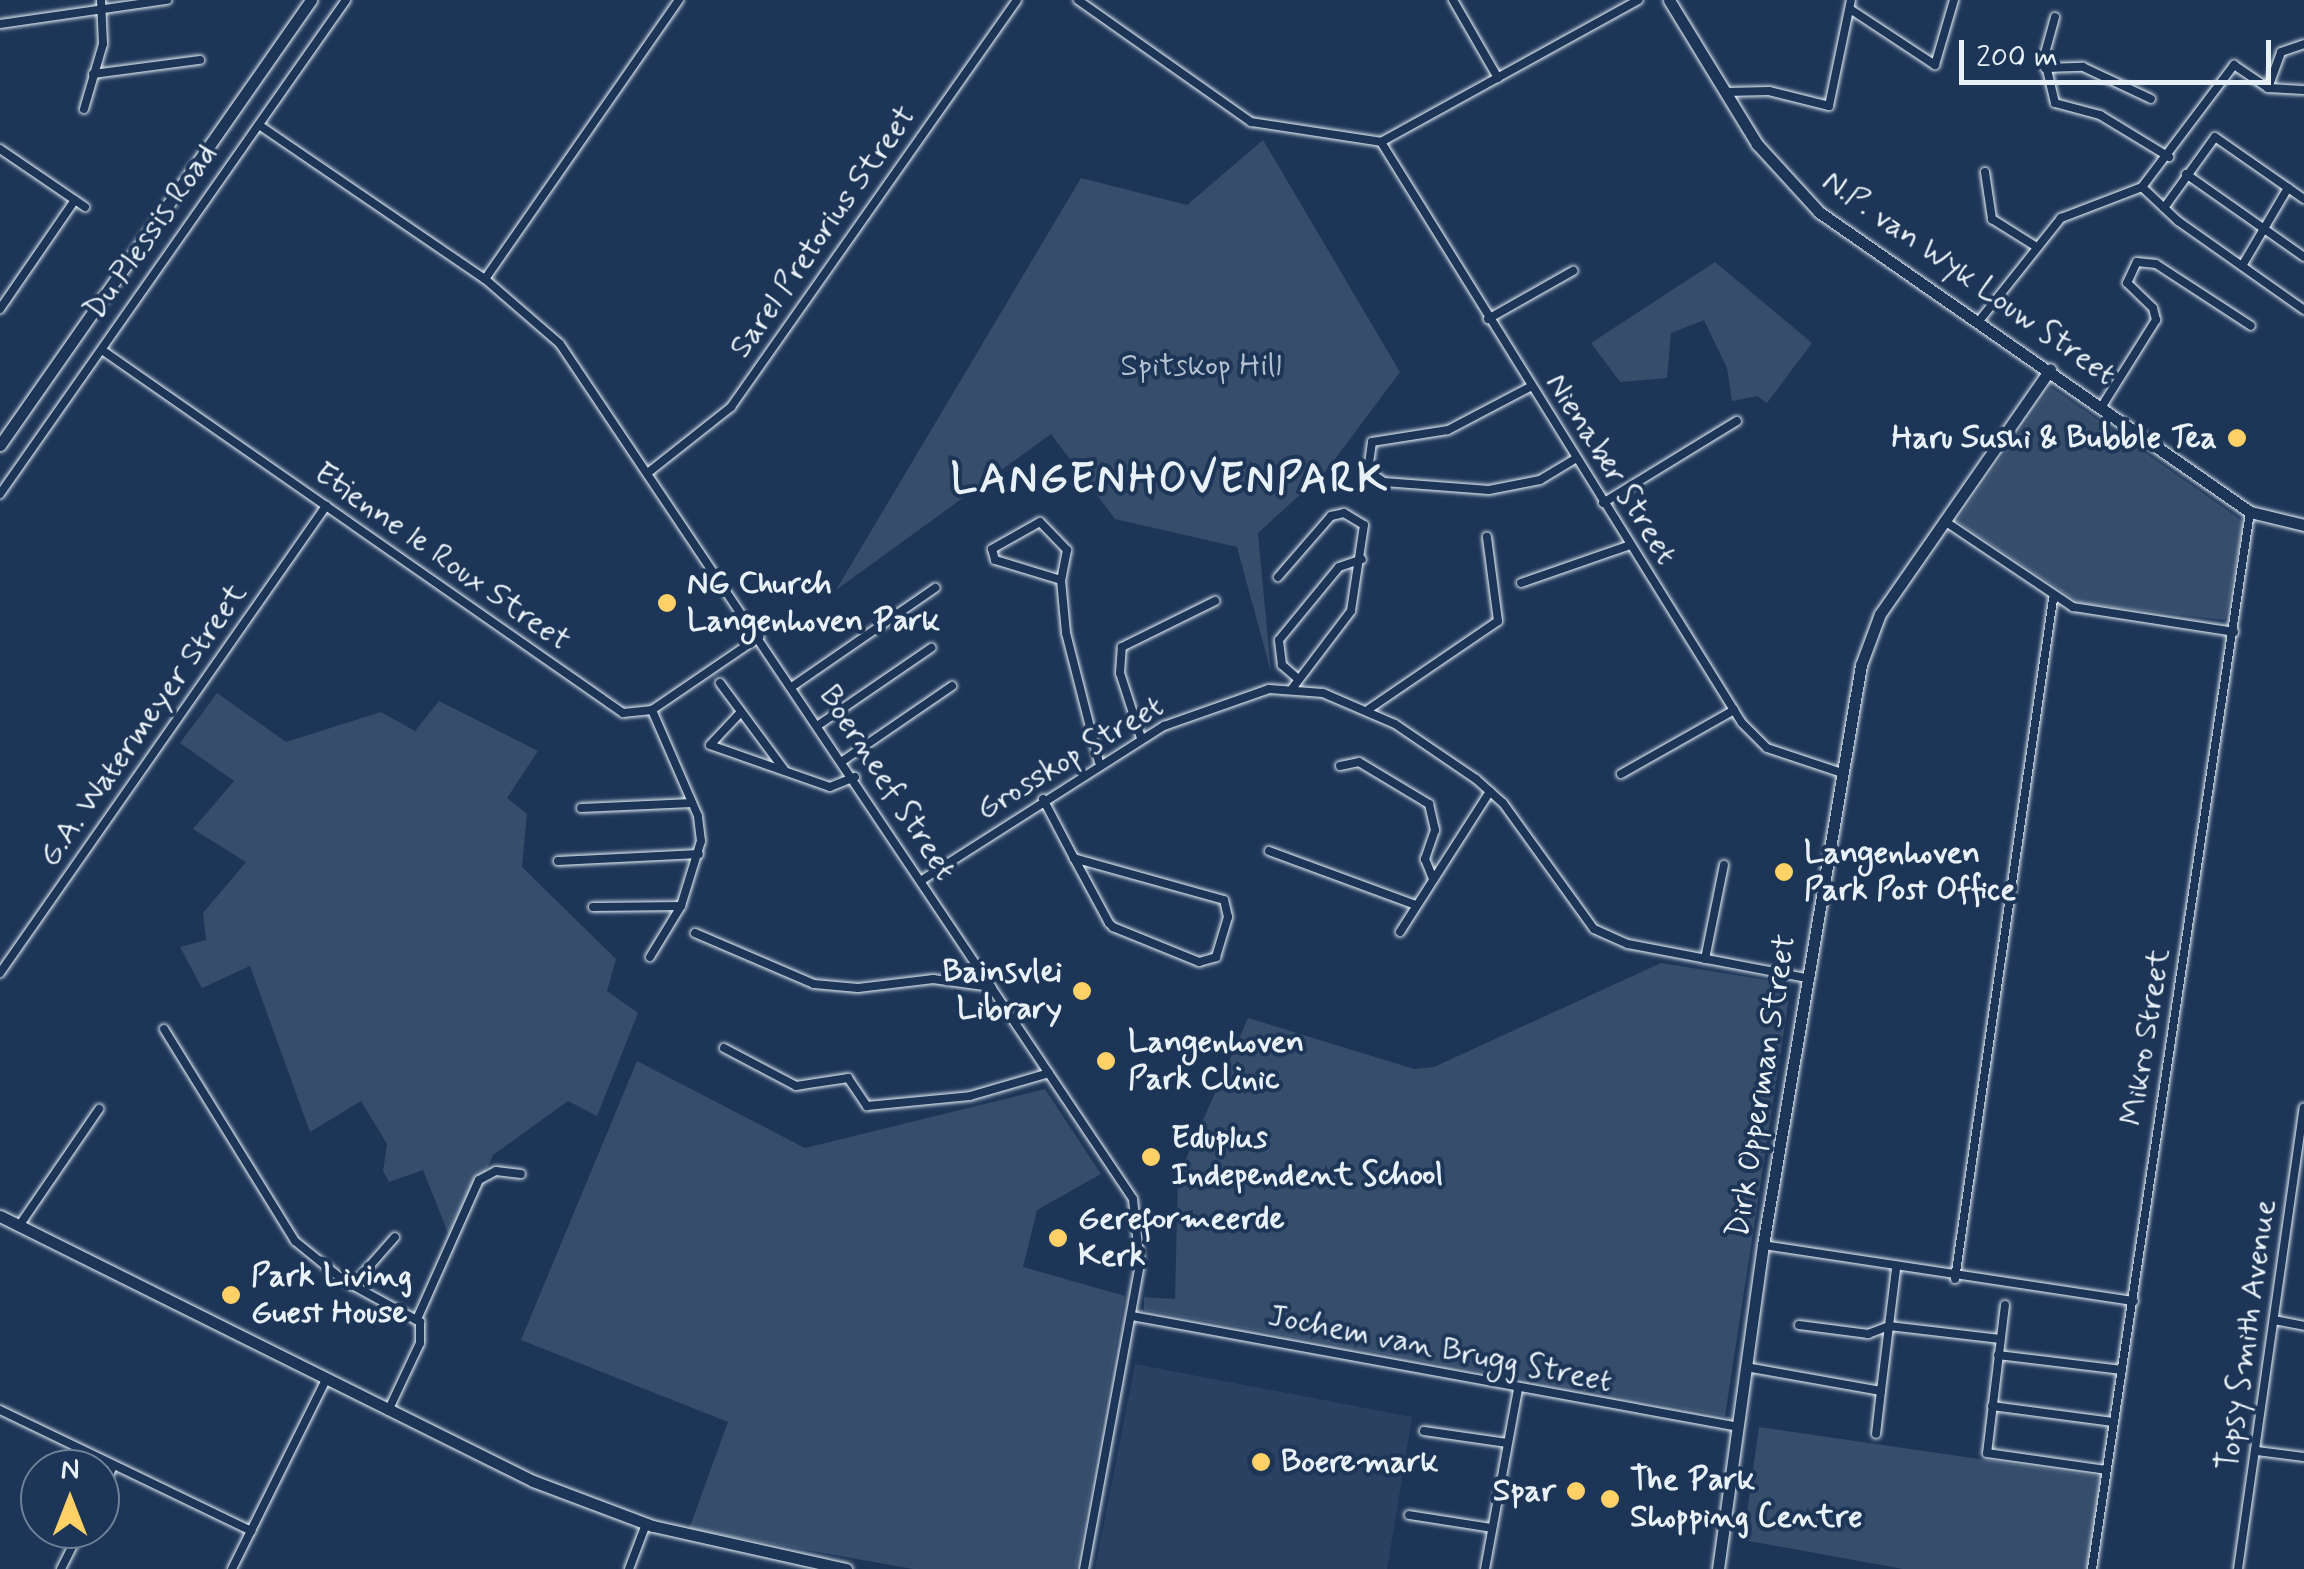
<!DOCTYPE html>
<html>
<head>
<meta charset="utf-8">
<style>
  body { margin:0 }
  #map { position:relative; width:2304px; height:1569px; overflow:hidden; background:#1d3557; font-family:Mynerve,sans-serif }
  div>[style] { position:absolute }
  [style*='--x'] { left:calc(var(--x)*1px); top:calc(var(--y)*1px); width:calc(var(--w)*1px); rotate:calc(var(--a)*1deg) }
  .built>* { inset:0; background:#2a4162 }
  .green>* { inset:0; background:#374d6c }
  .roads { filter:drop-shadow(0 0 2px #e8f1f8) drop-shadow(0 0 2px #e8f1f8) }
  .street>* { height:8px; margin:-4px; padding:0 4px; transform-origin:4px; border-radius:4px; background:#1d3557 }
  .secondary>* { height:11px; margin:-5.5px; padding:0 5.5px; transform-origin:5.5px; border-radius:5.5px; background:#1d3557 }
  .dots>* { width:28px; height:28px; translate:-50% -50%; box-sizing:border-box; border:5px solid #1d3557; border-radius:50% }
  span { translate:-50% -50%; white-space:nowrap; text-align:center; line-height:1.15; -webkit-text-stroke:8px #1d3557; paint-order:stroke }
  .street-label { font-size:32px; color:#e8f1f8 }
  .park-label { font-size:32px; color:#b3c0ce }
  .poi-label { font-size:32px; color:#e8f1f8; font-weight:700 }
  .right { translate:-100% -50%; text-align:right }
  .left { translate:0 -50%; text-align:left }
  .district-label { font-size:42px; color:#e8f1f8; font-weight:700; letter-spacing:2.5px }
  .north { position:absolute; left:20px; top:1449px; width:100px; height:100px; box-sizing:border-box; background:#1d3557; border:2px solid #6e8097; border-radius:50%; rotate:0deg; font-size:28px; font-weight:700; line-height:40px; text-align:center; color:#e8f1f8 }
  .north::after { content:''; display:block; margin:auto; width:35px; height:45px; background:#ffd166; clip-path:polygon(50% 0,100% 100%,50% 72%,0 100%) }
  .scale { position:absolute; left:1959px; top:40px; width:312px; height:45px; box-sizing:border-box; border:5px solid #e8f1f8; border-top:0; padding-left:12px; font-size:30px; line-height:35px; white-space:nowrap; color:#e8f1f8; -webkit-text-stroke:8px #1d3557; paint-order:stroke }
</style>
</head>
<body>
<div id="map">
  <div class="built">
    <i style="clip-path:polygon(1135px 1364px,1412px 1417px,1387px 1569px,1095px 1569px)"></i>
  </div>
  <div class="green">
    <i style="clip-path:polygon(1263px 140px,1400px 372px,1326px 471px,1258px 533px,1271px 672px,1237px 547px,1115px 519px,1051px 434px,836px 590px,1081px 178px,1187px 205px)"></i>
    <i style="clip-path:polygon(1715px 262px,1812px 343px,1767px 403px,1757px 396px,1732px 401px,1727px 368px,1704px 320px,1671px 333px,1667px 378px,1620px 382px,1591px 343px)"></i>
    <i style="clip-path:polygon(2051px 387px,2244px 522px,2225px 620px,2080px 603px,1957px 521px)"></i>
    <i style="clip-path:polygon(217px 693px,286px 742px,381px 712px,415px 731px,439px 701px,538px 751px,507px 798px,527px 814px,522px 867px,616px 959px,607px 991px,638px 1013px,597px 1116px,568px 1101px,493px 1155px,454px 1248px,423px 1170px,389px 1182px,383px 1171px,387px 1144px,361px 1101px,310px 1132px,250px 966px,202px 988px,180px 947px,206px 940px,203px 913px,246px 862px,193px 829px,234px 781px,180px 743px)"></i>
    <i style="clip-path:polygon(1661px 963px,1791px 984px,1725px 1416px,1144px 1310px,1144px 1297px,1175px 1299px,1178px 1177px,1248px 1018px,1414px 1069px,1434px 1067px)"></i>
    <i style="clip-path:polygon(637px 1061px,805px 1148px,1045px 1089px,1101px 1174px,1037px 1210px,1023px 1267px,1125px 1296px,1076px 1569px,913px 1569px,689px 1529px,728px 1422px,521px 1340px)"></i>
    <i style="clip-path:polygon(1759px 1427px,2103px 1477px,2089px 1569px,1903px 1569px,1743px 1540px)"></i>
  </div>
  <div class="roads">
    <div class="street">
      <i style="--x:1078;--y:0;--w:212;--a:35.2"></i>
      <i style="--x:1251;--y:122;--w:132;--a:8.7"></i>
      <i style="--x:1381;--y:142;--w:294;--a:-28.9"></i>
      <i style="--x:1453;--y:0;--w:90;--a:60"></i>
      <i style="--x:1850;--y:9;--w:102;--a:33.4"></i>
      <i style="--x:1935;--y:65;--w:68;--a:-73.7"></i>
      <i style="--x:2055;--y:17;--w:41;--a:105.4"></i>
      <i style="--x:2044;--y:57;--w:47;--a:76.6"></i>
      <i style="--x:2055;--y:103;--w:47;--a:14.9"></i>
      <i style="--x:2100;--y:115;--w:81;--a:31.3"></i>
      <i style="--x:0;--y:24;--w:169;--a:-8.2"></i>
      <i style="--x:2045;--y:68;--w:38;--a:-2"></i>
      <i style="--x:2083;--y:67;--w:75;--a:25.2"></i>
      <i style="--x:93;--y:74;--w:108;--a:-7.5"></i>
      <i style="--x:2268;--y:88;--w:38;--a:-70"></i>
      <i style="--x:2281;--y:52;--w:24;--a:-19"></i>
      <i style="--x:1725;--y:92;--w:44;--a:-1.3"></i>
      <i style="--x:1769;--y:91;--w:62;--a:14"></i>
      <i style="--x:1829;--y:106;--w:108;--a:-78.3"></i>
      <i style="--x:84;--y:109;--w:68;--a:-73.7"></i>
      <i style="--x:103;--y:44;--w:44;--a:-92.6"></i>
      <i style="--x:259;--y:125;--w:273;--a:34.3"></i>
      <i style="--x:485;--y:279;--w:99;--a:40.9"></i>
      <i style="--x:560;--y:344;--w:1029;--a:56.17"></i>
      <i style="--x:1133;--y:1199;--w:65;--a:83.9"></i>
      <i style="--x:1140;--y:1264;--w:310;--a:100.4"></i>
      <i style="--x:1381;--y:142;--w:684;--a:58.15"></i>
      <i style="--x:1742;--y:723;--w:35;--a:45"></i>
      <i style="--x:1767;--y:748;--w:79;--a:18.4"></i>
      <i style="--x:0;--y:149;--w:103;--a:34.3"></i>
      <i style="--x:1985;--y:172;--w:48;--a:81.5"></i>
      <i style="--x:1992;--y:219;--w:51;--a:32.1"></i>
      <i style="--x:2186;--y:174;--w:144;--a:35.1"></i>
      <i style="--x:2142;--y:187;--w:50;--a:43.4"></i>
      <i style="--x:2178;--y:221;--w:154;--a:35.2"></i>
      <i style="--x:2164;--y:208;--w:87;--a:-54.3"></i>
      <i style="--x:2215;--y:137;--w:108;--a:34.9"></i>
      <i style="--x:2242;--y:266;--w:91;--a:-59.5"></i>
      <i style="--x:485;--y:279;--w:340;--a:-55.2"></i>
      <i style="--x:0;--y:309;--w:132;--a:-55.5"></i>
      <i style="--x:1488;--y:319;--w:98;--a:-29.5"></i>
      <i style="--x:1979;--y:321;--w:132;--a:-51.5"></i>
      <i style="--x:2061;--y:218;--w:87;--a:-20.9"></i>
      <i style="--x:2142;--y:187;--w:153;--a:-53"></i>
      <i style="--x:2234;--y:65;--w:41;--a:34.1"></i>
      <i style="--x:2268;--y:88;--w:36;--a:3"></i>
      <i style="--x:102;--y:350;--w:635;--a:34.87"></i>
      <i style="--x:623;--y:713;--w:29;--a:-6"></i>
      <i style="--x:652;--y:710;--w:130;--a:-34.3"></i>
      <i style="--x:1530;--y:387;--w:93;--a:152.3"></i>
      <i style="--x:1448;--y:430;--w:77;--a:171"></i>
      <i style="--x:1372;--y:442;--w:29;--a:98"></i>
      <i style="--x:1368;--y:471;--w:19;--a:35"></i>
      <i style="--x:1384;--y:482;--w:105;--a:4.4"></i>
      <i style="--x:1489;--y:490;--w:52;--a:-11.1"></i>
      <i style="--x:1540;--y:480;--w:41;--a:-31"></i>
      <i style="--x:2102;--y:406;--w:102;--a:-57.9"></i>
      <i style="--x:2156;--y:320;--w:12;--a:-104"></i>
      <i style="--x:2153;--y:308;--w:36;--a:-136"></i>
      <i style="--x:2127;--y:283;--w:23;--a:-65"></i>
      <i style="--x:2137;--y:262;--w:19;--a:6"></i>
      <i style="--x:2156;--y:264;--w:113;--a:33.1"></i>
      <i style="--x:649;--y:472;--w:105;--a:-38.4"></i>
      <i style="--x:731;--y:407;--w:497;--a:-54.9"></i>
      <i style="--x:0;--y:494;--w:603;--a:-54.99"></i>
      <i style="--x:1603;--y:503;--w:157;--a:-31.5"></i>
      <i style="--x:1946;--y:522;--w:153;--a:33.8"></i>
      <i style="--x:2073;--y:607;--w:163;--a:8.8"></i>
      <i style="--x:1278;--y:577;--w:81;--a:-49"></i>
      <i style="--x:1331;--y:516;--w:13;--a:-13"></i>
      <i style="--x:1344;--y:513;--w:23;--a:31"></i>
      <i style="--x:1364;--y:525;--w:87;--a:98.6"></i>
      <i style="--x:1351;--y:611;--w:99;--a:127.2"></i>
      <i style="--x:1061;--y:580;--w:69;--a:-163.1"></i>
      <i style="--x:995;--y:560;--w:11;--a:-105"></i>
      <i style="--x:992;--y:549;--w:55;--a:-29.4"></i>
      <i style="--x:1040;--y:522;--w:39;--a:46"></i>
      <i style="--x:1067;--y:550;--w:31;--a:101"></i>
      <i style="--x:1061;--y:580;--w:53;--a:84.6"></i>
      <i style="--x:1066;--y:633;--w:133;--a:75.7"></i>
      <i style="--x:1521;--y:583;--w:115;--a:-19.2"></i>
      <i style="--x:1297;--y:678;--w:20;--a:-139"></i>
      <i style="--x:1282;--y:665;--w:25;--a:-97"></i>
      <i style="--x:1279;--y:640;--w:94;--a:-50.6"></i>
      <i style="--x:1339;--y:567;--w:24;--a:-19"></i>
      <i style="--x:720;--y:683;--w:109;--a:53.5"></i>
      <i style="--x:793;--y:686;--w:173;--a:-34.6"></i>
      <i style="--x:1369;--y:709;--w:156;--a:-34.3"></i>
      <i style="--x:1498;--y:621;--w:85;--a:-97.5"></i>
      <i style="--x:741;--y:712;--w:45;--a:133.2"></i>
      <i style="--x:710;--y:745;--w:127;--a:19.3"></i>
      <i style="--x:830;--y:787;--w:27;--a:-22"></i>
      <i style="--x:820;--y:724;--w:135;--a:-34.4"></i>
      <i style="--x:1141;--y:738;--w:68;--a:-107.9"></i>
      <i style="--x:1120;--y:673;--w:26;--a:-86"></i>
      <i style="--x:1122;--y:647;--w:104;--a:-26.3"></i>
      <i style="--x:844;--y:760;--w:131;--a:-34.4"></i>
      <i style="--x:1340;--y:766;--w:19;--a:-12"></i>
      <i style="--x:1359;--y:762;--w:82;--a:31"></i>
      <i style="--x:1429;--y:804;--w:27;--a:77"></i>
      <i style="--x:1435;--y:830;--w:31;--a:109"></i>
      <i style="--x:1425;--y:859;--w:22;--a:68"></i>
      <i style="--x:1621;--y:774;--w:130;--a:-29.5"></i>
      <i style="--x:1043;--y:799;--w:67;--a:62.3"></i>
      <i style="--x:1074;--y:858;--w:74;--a:61.7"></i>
      <i style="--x:1109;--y:923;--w:6;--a:45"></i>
      <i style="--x:1113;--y:927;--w:93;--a:22.1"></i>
      <i style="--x:1199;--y:962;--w:18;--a:-16"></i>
      <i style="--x:1216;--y:957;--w:42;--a:-73.3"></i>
      <i style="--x:1228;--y:917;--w:17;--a:-103"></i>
      <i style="--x:1224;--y:900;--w:156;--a:-164.4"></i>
      <i style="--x:581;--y:808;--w:111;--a:-2.6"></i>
      <i style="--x:1269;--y:851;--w:157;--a:20.2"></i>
      <i style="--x:558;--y:861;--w:141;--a:-2.8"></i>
      <i style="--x:922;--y:880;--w:287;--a:-32.5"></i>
      <i style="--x:1164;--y:726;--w:111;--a:-19.4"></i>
      <i style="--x:1269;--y:689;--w:54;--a:4.2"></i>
      <i style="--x:1323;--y:693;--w:78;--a:23.3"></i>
      <i style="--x:1395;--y:724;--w:98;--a:34.2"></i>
      <i style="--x:1476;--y:779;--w:36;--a:42"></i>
      <i style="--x:1503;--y:803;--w:155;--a:54.2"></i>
      <i style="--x:1594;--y:929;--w:37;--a:24"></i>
      <i style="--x:1628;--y:944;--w:182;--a:10.8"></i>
      <i style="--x:593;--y:907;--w:88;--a:-0.7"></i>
      <i style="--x:1400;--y:932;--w:167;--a:-57.4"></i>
      <i style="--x:695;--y:933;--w:129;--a:23.2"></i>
      <i style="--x:814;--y:984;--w:44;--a:5.2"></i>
      <i style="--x:858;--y:988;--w:76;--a:-6.8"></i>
      <i style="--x:933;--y:979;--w:59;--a:7.9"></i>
      <i style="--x:650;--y:957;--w:60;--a:-58.7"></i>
      <i style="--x:681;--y:906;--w:68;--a:-72.9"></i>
      <i style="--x:701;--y:841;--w:25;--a:-97"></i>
      <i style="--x:698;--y:816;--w:116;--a:-113.5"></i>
      <i style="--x:1705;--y:959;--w:96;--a:-78.6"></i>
      <i style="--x:0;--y:973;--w:570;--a:-55.08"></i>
      <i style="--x:164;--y:1029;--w:249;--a:58.3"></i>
      <i style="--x:295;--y:1241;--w:62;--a:39.1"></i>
      <i style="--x:343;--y:1280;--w:88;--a:28.6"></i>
      <i style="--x:420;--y:1322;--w:21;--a:90"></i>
      <i style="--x:420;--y:1343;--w:75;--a:115.2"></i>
      <i style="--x:724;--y:1048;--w:81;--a:27.8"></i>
      <i style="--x:796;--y:1086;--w:53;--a:-8.7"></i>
      <i style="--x:848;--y:1078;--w:34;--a:56"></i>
      <i style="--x:867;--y:1106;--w:103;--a:-5.5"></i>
      <i style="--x:970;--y:1096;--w:82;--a:-16.2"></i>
      <i style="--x:19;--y:1226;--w:142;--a:-55.6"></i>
      <i style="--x:1763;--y:1245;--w:375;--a:8.6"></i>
      <i style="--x:1955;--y:1279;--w:687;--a:-81.8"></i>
      <i style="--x:352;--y:1286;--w:65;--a:-48.7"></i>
      <i style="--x:2005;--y:1305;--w:149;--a:96.9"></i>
      <i style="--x:1987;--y:1453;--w:120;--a:8.1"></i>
      <i style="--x:1132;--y:1316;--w:617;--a:10.36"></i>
      <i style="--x:417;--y:1319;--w:152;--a:-66"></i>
      <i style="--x:479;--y:1180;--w:19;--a:-28"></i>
      <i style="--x:496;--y:1171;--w:25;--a:7"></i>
      <i style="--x:2274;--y:1320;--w:31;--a:11"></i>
      <i style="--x:1799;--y:1325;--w:70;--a:7.4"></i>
      <i style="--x:1868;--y:1334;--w:22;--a:-21"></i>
      <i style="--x:1889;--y:1326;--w:112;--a:6.7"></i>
      <i style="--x:1998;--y:1355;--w:125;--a:6.9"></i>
      <i style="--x:1746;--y:1367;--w:137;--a:10.1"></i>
      <i style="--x:1881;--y:1391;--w:43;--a:96.6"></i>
      <i style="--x:1881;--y:1391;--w:123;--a:-83"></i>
      <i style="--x:1992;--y:1406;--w:122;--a:7.5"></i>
      <i style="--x:0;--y:1410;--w:279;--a:25.7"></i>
      <i style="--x:1424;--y:1431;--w:84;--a:8.2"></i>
      <i style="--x:2257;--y:1451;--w:47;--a:7.3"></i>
      <i style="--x:100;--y:1492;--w:28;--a:-63"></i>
      <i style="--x:1409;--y:1515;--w:84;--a:8.9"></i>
      <i style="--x:61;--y:1569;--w:45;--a:-63.4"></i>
      <i style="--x:232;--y:1569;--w:211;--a:-63.6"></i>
      <i style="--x:629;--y:1569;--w:48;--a:-69.3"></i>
      <i style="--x:1485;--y:1569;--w:182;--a:-79.6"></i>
      <i style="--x:2092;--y:1569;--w:1069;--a:-81.5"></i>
      <i style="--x:2238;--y:1569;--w:466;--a:-81.9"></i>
    </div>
    <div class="secondary">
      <i style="--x:1669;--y:0;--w:169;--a:58.6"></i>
      <i style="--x:1757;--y:144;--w:92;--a:47.6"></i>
      <i style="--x:1819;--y:212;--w:525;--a:34.84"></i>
      <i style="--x:2250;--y:512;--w:56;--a:13.5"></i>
      <i style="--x:0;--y:445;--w:543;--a:-55.05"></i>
      <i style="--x:0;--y:1216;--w:595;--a:26.44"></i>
      <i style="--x:533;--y:1481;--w:128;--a:20.6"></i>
      <i style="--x:653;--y:1526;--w:198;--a:12.6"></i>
      <i style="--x:1718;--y:1569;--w:327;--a:-82.1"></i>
      <i style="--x:1763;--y:1245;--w:588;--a:-80.41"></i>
      <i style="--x:1861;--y:665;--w:54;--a:-69.6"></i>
      <i style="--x:1880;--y:614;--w:298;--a:-55.2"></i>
    </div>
  </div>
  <div class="dots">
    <i style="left:2237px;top:438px;background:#ffd166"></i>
    <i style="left:667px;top:603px;background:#ffd166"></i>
    <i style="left:1784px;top:872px;background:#ffd166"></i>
    <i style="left:1082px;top:991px;background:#ffd166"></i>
    <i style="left:1106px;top:1061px;background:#ffd166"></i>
    <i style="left:1151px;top:1157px;background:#ffd166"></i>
    <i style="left:1058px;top:1238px;background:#ffd166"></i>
    <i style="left:231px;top:1295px;background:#ffd166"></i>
    <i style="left:1261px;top:1462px;background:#ffd166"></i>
    <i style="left:1576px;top:1491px;background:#ffd166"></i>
    <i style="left:1610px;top:1499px;background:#ffd166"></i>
  </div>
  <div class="street-label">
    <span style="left:151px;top:232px;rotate:-55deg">Du Plessis Road</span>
    <span style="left:823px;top:232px;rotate:-55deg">Sarel Pretorius Street</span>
    <span style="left:1969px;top:278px;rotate:35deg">N.P. van Wyk Louw Street</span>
    <span style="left:1611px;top:469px;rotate:58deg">Nienaber Street</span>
    <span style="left:442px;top:557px;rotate:35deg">Etienne le Roux Street</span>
    <span style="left:143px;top:725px;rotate:-55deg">G.A. Watermeyer Street</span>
    <span style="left:1070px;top:758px;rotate:-31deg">Grosskop Street</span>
    <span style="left:887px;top:783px;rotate:57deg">Boerneef Street</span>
    <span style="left:2146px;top:1037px;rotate:-81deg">Mikro Street</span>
    <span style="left:1762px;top:1086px;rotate:-81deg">Dirk Opperman Street</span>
    <span style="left:2247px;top:1335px;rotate:-82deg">Topsy Smith Avenue</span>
    <span style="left:1440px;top:1349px;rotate:11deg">Jochem van Brugg Street</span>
  </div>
  <div class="park-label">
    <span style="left:1201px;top:366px">Spitskop Hill</span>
  </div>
  <div class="poi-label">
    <span class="right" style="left:2217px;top:438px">Haru Sushi &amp; Bubble Tea</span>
    <span class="left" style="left:687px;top:603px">NG Church<br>Langenhoven Park</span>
    <span class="left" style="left:1804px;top:872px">Langenhoven<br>Park Post Office</span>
    <span class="right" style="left:1062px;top:991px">Bainsvlei<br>Library</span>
    <span class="left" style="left:1128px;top:1061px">Langenhoven<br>Park Clinic</span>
    <span class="left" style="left:1171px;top:1157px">Eduplus<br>Independent School</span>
    <span class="left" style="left:1078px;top:1238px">Gereformeerde<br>Kerk</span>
    <span class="left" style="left:251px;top:1295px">Park Living<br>Guest House</span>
    <span class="left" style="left:1281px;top:1462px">Boeremark</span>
    <span class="left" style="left:1630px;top:1499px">The Park<br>Shopping Centre</span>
    <span class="right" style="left:1556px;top:1491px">Spar</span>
  </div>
  <div class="district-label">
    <span style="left:1170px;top:481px">LANGENHOVENPARK</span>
  </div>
  <div class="north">N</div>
  <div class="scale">200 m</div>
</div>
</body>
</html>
